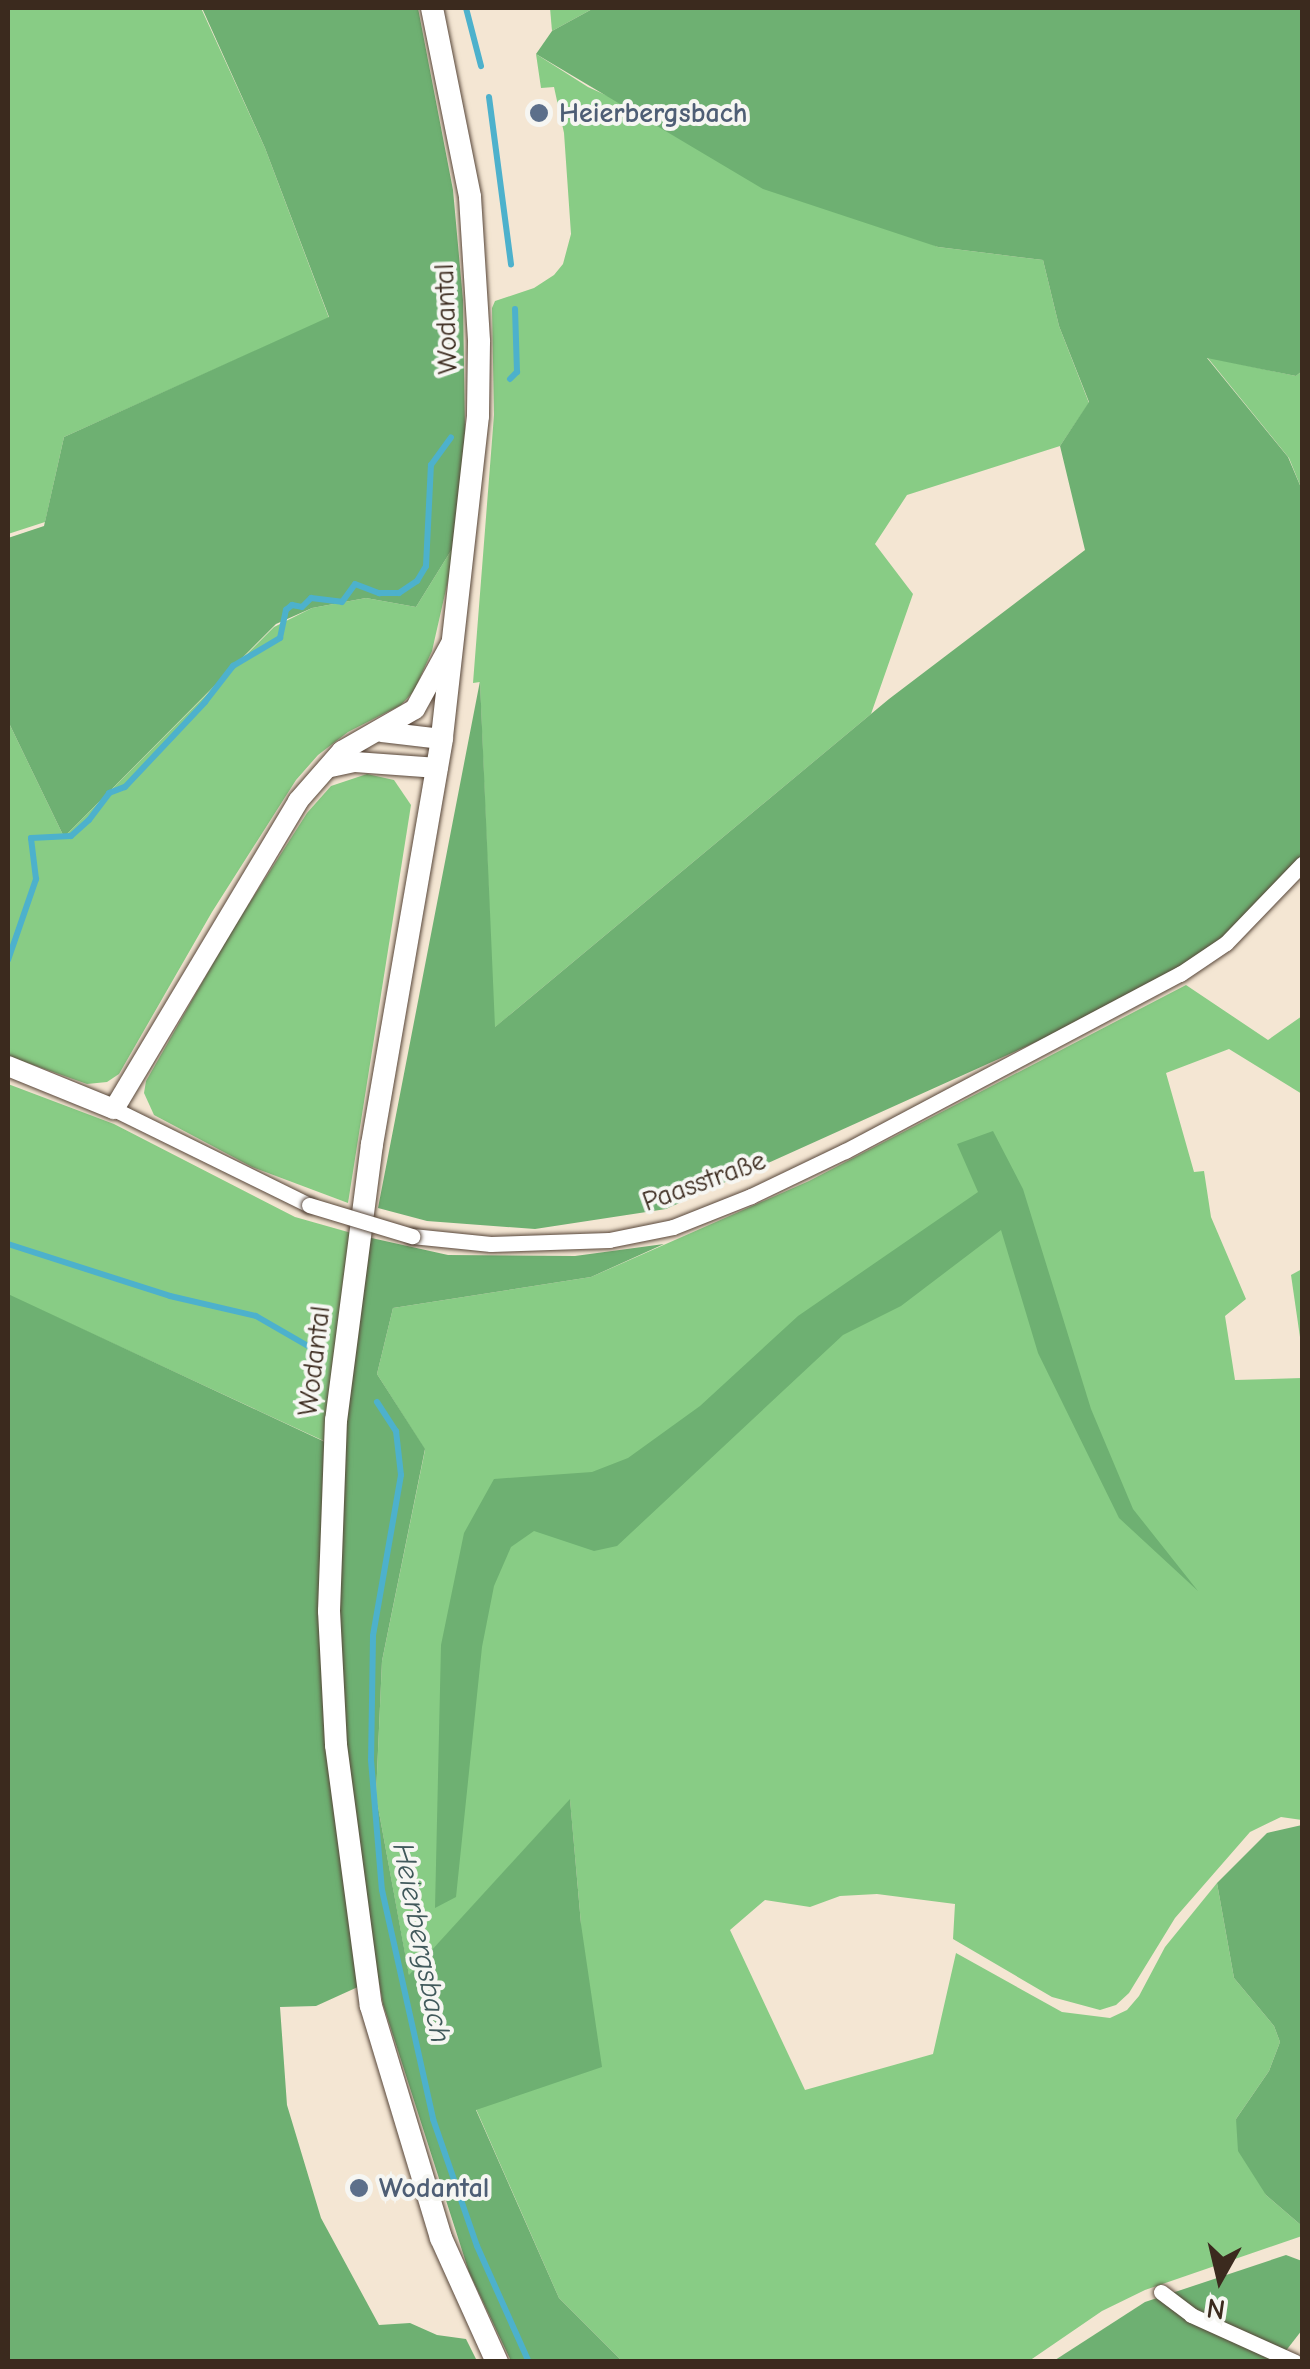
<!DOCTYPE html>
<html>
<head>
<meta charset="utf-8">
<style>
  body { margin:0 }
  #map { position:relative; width:1310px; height:2369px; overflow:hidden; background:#f4e6d3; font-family:"Comic Neue",sans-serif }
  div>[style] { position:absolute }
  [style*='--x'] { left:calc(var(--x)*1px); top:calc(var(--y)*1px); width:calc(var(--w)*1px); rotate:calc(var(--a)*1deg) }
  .green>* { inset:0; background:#88cc85 }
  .forest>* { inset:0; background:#6eb072 }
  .stream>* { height:6px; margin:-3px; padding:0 3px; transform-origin:3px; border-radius:3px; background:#4db1cc }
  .roads { filter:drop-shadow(0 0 2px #574639) drop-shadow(0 0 2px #574639) }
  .minor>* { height:15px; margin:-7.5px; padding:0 7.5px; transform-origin:7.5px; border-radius:7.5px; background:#fff }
  .tertiary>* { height:20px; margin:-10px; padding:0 10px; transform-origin:10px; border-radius:10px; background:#fff }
  .secondary>* { height:22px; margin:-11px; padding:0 11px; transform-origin:11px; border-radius:11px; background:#fff }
  .bridges { filter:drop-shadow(0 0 2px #574639) drop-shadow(0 0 2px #574639) }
  .minor-bridge>* { height:15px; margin:-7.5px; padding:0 7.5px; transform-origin:7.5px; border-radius:7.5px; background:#fff }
  .dots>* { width:28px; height:28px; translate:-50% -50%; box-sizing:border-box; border:5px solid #f6f6f2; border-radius:50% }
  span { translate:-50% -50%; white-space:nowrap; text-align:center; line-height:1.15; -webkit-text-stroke:8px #f6f6f2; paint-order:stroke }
  .service-label { font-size:28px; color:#4e5e75; font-weight:700 }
  .left { translate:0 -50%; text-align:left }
  .street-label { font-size:28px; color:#3b2a1e }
  .water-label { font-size:30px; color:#41595b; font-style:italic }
  .frame { position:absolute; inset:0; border:10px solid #3b2a1e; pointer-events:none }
  .north { position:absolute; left:1170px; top:2229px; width:100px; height:100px; -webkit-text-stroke:8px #f6f6f2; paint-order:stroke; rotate:188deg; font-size:28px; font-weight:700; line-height:40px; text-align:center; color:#3b2a1e }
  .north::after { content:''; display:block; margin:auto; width:35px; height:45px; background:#3b2a1e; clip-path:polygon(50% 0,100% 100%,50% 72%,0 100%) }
</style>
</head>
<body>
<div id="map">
  <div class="green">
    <i style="clip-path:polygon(8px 8px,201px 8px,265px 148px,329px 318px,64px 437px,45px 522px,8px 534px)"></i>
    <i style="clip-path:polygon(550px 8px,594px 8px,552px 31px)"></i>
    <i style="clip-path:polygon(536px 54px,588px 87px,938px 247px,1043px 260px,1059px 326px,1089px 403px,1060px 446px,907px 495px,875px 544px,913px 594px,871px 714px,494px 1028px,480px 682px,473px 683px,494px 415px,492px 308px,495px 301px,534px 288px,554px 275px,563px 264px,571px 234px,564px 133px,554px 87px,541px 88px)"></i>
    <i style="clip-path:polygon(1207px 357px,1296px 376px,1302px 371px,1302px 490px,1289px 458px)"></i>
    <i style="clip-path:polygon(457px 541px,432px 651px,414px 691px,401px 705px,348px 732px,318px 755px,296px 780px,212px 912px,119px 1074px,107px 1082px,87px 1084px,8px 1056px,8px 721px,64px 837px,274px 627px,312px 608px,366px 598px,416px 607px)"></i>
    <i style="clip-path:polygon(367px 774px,394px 780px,411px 805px,348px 1203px,252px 1167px,154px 1115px,144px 1093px,146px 1081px,231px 932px,307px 813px,331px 786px)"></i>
    <i style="clip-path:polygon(1186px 985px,1268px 1040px,1302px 1016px,1302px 1094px,1229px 1049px,1166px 1073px,1194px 1172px,1204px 1171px,1211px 1217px,1246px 1299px,1225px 1316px,1235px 1380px,1302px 1378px,1302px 1820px,1281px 1817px,1250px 1832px,1175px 1918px,1129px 1993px,1116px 2005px,1100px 2010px,1052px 1997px,953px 1939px,955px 1904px,877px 1894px,840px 1896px,810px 1907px,765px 1900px,730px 1930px,805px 2090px,933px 2054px,956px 1953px,1062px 2012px,1110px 2018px,1127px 2010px,1139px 1996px,1165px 1947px,1217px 1883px,1234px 1978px,1274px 2026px,1280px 2042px,1269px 2071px,1236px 2119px,1266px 2195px,1302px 2226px,1302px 2236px,1145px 2290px,1102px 2311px,1029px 2361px,622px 2361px,559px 2298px,476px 2109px,581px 1924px,570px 1800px,409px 1976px,376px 1796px,382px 1661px,425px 1450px,377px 1374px,393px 1308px,591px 1277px,809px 1181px)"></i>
    <i style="clip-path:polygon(8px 1084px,114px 1124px,295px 1217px,355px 1234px,324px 1441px,8px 1295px)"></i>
    <i style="clip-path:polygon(1302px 1269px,1302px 1351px,1291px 1275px)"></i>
  </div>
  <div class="forest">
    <i style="clip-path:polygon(202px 8px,418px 8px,453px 190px,463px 300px,465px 430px,457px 541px,416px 607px,366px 598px,312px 608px,276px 624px,64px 837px,8px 721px,8px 538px,44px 526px,64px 437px,329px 317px,265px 148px)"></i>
    <i style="clip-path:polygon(594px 8px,1302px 8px,1302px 371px,1296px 376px,1207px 358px,1288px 457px,1302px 490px,1302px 862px,1243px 925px,1171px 974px,1087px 1019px,666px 1209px,535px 1229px,427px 1221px,378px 1208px,480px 681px,495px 1027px,889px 699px,1085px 550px,1060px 446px,1089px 402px,1059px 326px,1043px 260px,938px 247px,763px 189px,536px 54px,552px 31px)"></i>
    <i style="clip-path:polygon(993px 1131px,1023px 1189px,1091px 1409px,1133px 1509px,1198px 1591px,1119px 1518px,1038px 1353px,1001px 1230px,901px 1306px,843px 1335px,617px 1546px,594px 1551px,534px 1531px,511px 1547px,494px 1586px,482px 1647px,456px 1897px,435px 1908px,441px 1645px,464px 1533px,494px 1479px,592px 1472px,628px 1458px,700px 1406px,798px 1316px,978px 1192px,957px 1144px)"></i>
    <i style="clip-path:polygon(367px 1237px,448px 1255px,575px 1256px,664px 1244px,591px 1277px,393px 1308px,377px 1374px,425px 1449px,382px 1661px,376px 1796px,409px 1975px,570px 1799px,581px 1924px,602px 2067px,476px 2110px,559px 2298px,622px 2361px,511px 2361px,469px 2272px,383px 2004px,348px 1817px,338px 1578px,343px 1427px)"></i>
    <i style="clip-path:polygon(8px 1294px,325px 1442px,360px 1986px,316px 2006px,280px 2007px,287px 2105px,321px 2218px,379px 2325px,410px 2323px,437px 2335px,466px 2339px,477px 2361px,8px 2362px)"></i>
    <i style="clip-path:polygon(1302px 1825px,1302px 2226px,1266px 2195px,1238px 2151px,1236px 2119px,1269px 2071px,1280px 2042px,1274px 2026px,1234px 1978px,1217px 1883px,1267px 1833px)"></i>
    <i style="clip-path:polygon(1286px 2255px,1302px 2261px,1302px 2330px,1278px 2361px,1052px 2362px,1145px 2302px)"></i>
  </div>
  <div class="stream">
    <i style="--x:466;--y:8;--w:60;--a:75.5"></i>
    <i style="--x:489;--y:97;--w:169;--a:82.5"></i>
    <i style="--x:510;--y:379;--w:10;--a:-45"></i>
    <i style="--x:517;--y:372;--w:63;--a:-91.8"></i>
    <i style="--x:8;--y:960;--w:86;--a:-70.9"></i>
    <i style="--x:36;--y:879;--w:41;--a:-97"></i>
    <i style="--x:31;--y:838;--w:40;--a:-2.9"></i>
    <i style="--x:71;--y:836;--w:24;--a:-42"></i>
    <i style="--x:89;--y:820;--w:34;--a:-53"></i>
    <i style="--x:109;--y:793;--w:17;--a:-21"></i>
    <i style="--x:125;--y:787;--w:117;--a:-46.7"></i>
    <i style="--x:205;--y:702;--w:46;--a:-52.1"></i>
    <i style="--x:233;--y:666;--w:55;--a:-30.8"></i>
    <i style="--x:280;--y:638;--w:29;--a:-78"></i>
    <i style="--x:286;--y:610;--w:8;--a:-40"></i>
    <i style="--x:292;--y:605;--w:10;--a:11"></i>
    <i style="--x:302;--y:607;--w:13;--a:-45"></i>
    <i style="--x:311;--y:598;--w:31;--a:7"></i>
    <i style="--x:342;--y:602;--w:22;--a:-54"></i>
    <i style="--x:355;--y:584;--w:26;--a:21"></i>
    <i style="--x:379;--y:593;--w:20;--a:0"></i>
    <i style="--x:399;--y:593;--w:22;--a:-34"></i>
    <i style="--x:417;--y:581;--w:17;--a:-59"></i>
    <i style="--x:426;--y:566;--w:101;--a:-87.2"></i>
    <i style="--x:431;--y:465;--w:34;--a:-54"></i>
    <i style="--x:8;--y:1244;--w:170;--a:17.8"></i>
    <i style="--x:170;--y:1296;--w:88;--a:13.1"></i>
    <i style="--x:256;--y:1316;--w:68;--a:30"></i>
    <i style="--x:377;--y:1402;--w:35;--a:57"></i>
    <i style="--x:396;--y:1431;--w:44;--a:83.5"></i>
    <i style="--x:401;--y:1475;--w:163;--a:99.9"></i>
    <i style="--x:373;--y:1636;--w:124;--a:90.9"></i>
    <i style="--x:371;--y:1760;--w:130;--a:85.2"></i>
    <i style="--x:382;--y:1890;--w:235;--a:77.4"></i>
    <i style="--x:433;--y:2119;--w:134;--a:70.9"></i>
    <i style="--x:477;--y:2246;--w:127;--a:65.9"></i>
  </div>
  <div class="roads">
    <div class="minor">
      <i style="--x:114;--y:1109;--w:217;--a:26.2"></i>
      <i style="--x:412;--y:1236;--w:79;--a:5.8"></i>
      <i style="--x:491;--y:1244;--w:118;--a:-1.9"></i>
      <i style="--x:609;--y:1240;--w:65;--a:-11.5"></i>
      <i style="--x:673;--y:1227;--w:84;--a:-21.7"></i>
      <i style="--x:751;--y:1196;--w:104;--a:-25.6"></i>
      <i style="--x:845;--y:1151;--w:379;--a:-27.9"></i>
      <i style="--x:1180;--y:974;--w:55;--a:-34"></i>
      <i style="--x:1226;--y:943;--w:110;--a:-46.1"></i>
      <i style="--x:1161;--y:2292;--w:38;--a:37"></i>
      <i style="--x:1191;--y:2315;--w:114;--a:24.3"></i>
    </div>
    <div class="tertiary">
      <i style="--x:382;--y:732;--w:60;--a:6.7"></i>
      <i style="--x:331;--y:767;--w:25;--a:-12"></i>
      <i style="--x:355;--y:762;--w:83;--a:4.1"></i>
      <i style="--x:8;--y:1066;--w:114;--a:22.1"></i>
      <i style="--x:114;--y:1109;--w:359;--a:-59.1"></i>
      <i style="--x:298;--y:801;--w:67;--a:-48.7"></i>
      <i style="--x:342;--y:751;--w:84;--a:-29.9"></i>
      <i style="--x:415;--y:709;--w:73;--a:-61.3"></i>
    </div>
    <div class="secondary">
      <i style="--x:432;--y:8;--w:193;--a:78.6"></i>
      <i style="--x:470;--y:197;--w:145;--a:86.4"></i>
      <i style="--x:479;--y:342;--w:74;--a:90.8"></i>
      <i style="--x:478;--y:416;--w:325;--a:96.4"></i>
      <i style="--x:442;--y:739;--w:411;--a:99.8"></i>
      <i style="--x:372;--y:1144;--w:278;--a:97.4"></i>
      <i style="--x:336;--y:1420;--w:191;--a:92.1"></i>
      <i style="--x:329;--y:1611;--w:134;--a:87"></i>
      <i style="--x:336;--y:1745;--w:263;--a:82.4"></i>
      <i style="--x:371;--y:2006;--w:242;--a:73.2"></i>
      <i style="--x:441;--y:2238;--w:136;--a:65.7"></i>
    </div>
  </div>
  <div class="bridges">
    <div class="minor-bridge">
      <i style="--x:309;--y:1205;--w:108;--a:16.8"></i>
    </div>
  </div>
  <div class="dots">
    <i style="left:539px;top:113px;background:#5c6f8a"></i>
    <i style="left:359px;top:2188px;background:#5c6f8a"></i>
  </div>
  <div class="service-label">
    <span class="left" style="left:559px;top:113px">Heierbergsbach</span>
    <span class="left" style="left:379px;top:2188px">Wodantal</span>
  </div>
  <div class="street-label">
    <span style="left:446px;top:319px;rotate:-92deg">Wodantal</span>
    <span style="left:704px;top:1181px;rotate:-20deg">Paasstraße</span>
    <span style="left:314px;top:1361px;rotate:-83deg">Wodantal</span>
  </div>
  <div class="water-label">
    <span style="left:421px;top:1943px;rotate:79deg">Heierbergsbach</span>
  </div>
  <div class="frame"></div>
  <div class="north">N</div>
</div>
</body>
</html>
